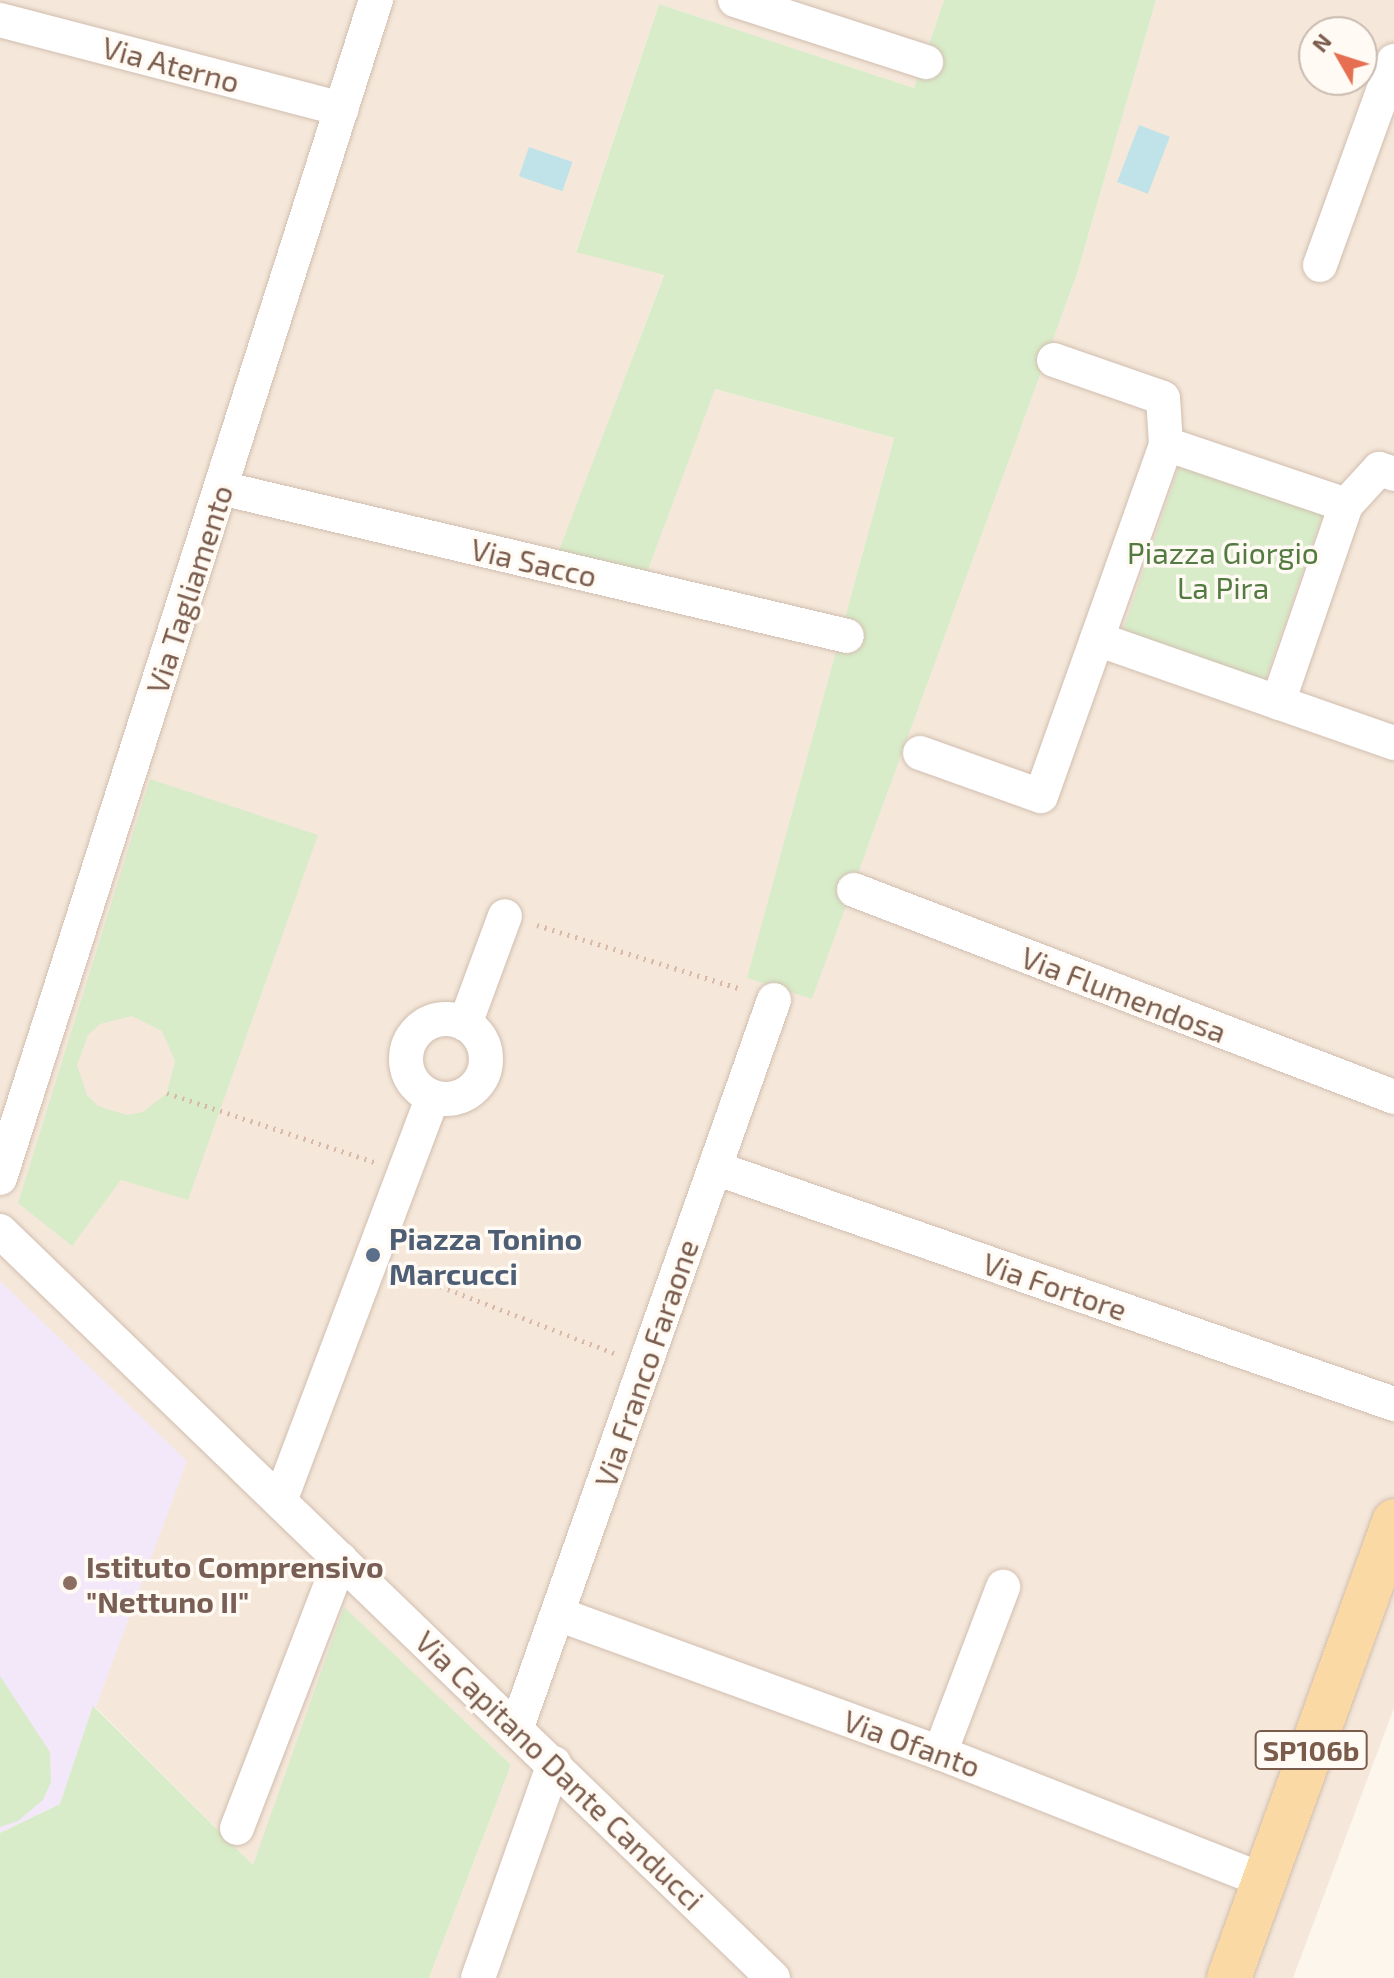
<!DOCTYPE html>
<html>
<head>
<meta charset="utf-8">
<style>
  body { margin:0 }
  #map { position:relative; width:1394px; height:1978px; overflow:hidden; background:#fdf6ec; font-family:"Exo 2",sans-serif }
  div>[style] { position:absolute }
  [style*='--x'] { left:calc(var(--x)*1px); top:calc(var(--y)*1px); width:calc(var(--w)*1px); rotate:calc(var(--a)*1deg) }
  .residential>* { inset:0; background:#f5e8da }
  .education>* { inset:0; background:#f3e8fa }
  .green>* { inset:0; background:#d8ecc9; transform-origin:0 0 }
  .water>* { inset:0; background:#bfe3e8; transform-origin:0 0 }
  .path>* { height:5px; margin-top:-2.5px; transform-origin:0; background:repeating-linear-gradient(90deg,#d9b8a5 0 2px,transparent 0 8px) }
  .roads { filter:drop-shadow(0 0 2px #d1beb0) drop-shadow(0 0 2px #d1beb0) }
  .minor>* { height:34px; margin:-17px; padding:0 17px; transform-origin:17px; border-radius:17px; background:#fff }
  .minor>.ring { margin:-17px; padding:0; box-sizing:content-box; background:none; border:34px solid #fff; border-radius:50% }
  .major>* { height:44px; margin:-22px; padding:0 22px; transform-origin:22px; border-radius:22px; background:#fbd9a5 }
  .dots>* { width:22px; height:22px; translate:-50% -50%; box-sizing:border-box; border:4px solid #fffaf3; border-radius:50% }
  span { translate:-50% -50%; white-space:nowrap; text-align:center; line-height:1.15; -webkit-text-stroke:7px #fffaf3; paint-order:stroke }
  .shield-label span { padding:2px 6px; background:#fffaf3; border:2px solid; border-radius:6px; -webkit-text-stroke-width:0 }
  .shield-label { font-size:28px; color:#7a5c4d; font-weight:700 }
  .street-label { font-size:30px; color:#7a5c4d }
  .park-label { font-size:30px; color:#537a41 }
  .service-label { font-size:30px; color:#4e5e75; font-weight:700 }
  .left { translate:0 -50%; text-align:left }
  .education-label { font-size:30px; color:#785e54; font-weight:700 }
  .north { position:absolute; left:1298px; top:16px; width:80px; height:80px; box-sizing:border-box; background:#fffaf3; border:2px solid #cabbb1; border-radius:50%; rotate:309deg; font-size:22px; font-weight:700; line-height:32px; text-align:center; color:#7a5c4d }
  .north::after { content:''; display:block; margin:auto; width:28px; height:36px; background:#e76f51; clip-path:polygon(50% 0,100% 100%,50% 72%,0 100%) }
</style>
</head>
<body>
<div id="map">
  <div class="residential">
    <i style="clip-path:polygon(evenodd,0 0,944px 0,914px 88px,659px 4px,576px 251px,664px 274px,558px 556px,645px 578px,714px 389px,894px 438px,748px 977px,812px 998px,1077px 274px,1156px 0,1394px 0,1394px 1708px,1293px 1978px,429px 1978px,511px 1765px,344px 1608px,254px 1866px,94px 1706px,0 1833px,0 0,1314px 32px,1362px 32px,1362px 80px,1314px 80px,1314px 32px)"></i>
  </div>
  <div class="education">
    <i style="clip-path:polygon(0 1281px,187px 1461px,60px 1804px,0 1833px)"></i>
  </div>
  <div class="green">
    <i style="clip-path:polygon(944px 0,1156px 0,1077px 274px,812px 999px,747px 978px,894px 438px,715px 389px,645px 578px,557px 556px,664px 275px,576px 252px,659px 4px,914px 88px)"></i>
    <i style="left:1180px;top:464px;width:151px;height:181px;rotate:19deg"></i>
    <i style="clip-path:polygon(evenodd,150px 779px,318px 835px,188px 1200px,121px 1180px,72px 1246px,18px 1203px,150px 779px,132px 1016px,162px 1031px,175px 1061px,167px 1093px,143px 1112px,127px 1115px,98px 1106px,87px 1095px,77px 1065px,88px 1035px,100px 1024px,132px 1016px)"></i>
    <i style="clip-path:polygon(344px 1607px,511px 1765px,429px 1978px,0 1978px,0 1833px,60px 1804px,93px 1706px,253px 1865px)"></i>
    <i style="clip-path:polygon(0 1676px,50px 1752px,51px 1782px,43px 1800px,18px 1821px,0 1827px)"></i>
  </div>
  <div class="water">
    <i style="left:1139px;top:125px;width:33px;height:61px;rotate:21deg"></i>
    <i style="left:529px;top:147px;width:46px;height:31px;rotate:19deg"></i>
  </div>
  <div class="path">
    <i style="--x:537;--y:925;--w:214;--a:17.4"></i>
    <i style="--x:167;--y:1093;--w:219;--a:18.4"></i>
    <i style="--x:403;--y:1272;--w:226;--a:21"></i>
  </div>
  <div class="roads">
    <div class="minor">
      <i style="--x:735;--y:0;--w:201;--a:18"></i>
      <i style="--x:0;--y:20;--w:353;--a:14.6"></i>
      <i style="--x:1320;--y:265;--w:217;--a:-70.1"></i>
      <i style="--x:1054;--y:360;--w:115;--a:19.2"></i>
      <i style="--x:1163;--y:398;--w:46;--a:86.3"></i>
      <i style="--x:1166;--y:444;--w:190;--a:18.7"></i>
      <i style="--x:1346;--y:505;--w:209;--a:109"></i>
      <i style="--x:221;--y:488;--w:643;--a:13.3"></i>
      <i style="--x:1346;--y:505;--w:49;--a:-47.5"></i>
      <i style="--x:1379;--y:469;--w:16;--a:18"></i>
      <i style="--x:1097;--y:639;--w:315;--a:19.3"></i>
      <i style="--x:920;--y:753;--w:128;--a:19.6"></i>
      <i style="--x:1041;--y:796;--w:374;--a:-70.4"></i>
      <i style="--x:854;--y:890;--w:578;--a:20.97"></i>
      <i class="ring" style="left:406px;top:1019px;width:46px;height:46px"></i>
      <i style="--x:465;--y:1024;--w:115;--a:-69.7"></i>
      <i style="--x:715;--y:1168;--w:719;--a:19.17"></i>
      <i style="--x:0;--y:1178;--w:1237;--a:-72.3"></i>
      <i style="--x:0;--y:1231;--w:1075;--a:44.02"></i>
      <i style="--x:280;--y:1501;--w:431;--a:-69.3"></i>
      <i style="--x:558;--y:1614;--w:407;--a:20"></i>
      <i style="--x:940;--y:1753;--w:347;--a:21.5"></i>
      <i style="--x:517;--y:1727;--w:771;--a:-70.53"></i>
      <i style="--x:940;--y:1753;--w:178;--a:-69.2"></i>
      <i style="--x:237;--y:1828;--w:288;--a:-68.9"></i>
      <i style="--x:478;--y:1978;--w:228;--a:-70.5"></i>
    </div>
    <div class="major">
      <i style="--x:1229;--y:1978;--w:486;--a:-70.1"></i>
    </div>
  </div>
  <div class="dots">
    <i style="left:373px;top:1255px;background:#5c6f8a"></i>
    <i style="left:70px;top:1583px;background:#8d6e63"></i>
  </div>
  <div class="shield-label">
    <span style="left:1311px;top:1750px">SP106b</span>
  </div>
  <div class="street-label">
    <span style="left:171px;top:64px;rotate:15deg">Via Aterno</span>
    <span style="left:534px;top:562px;rotate:13deg">Via Sacco</span>
    <span style="left:189px;top:589px;rotate:-72deg">Via Tagliamento</span>
    <span style="left:1124px;top:994px;rotate:21deg">Via Flumendosa</span>
    <span style="left:1055px;top:1286px;rotate:19deg">Via Fortore</span>
    <span style="left:646px;top:1363px;rotate:-71deg">Via Franco Faraone</span>
    <span style="left:912px;top:1743px;rotate:20deg">Via Ofanto</span>
    <span style="left:560px;top:1770px;rotate:44deg">Via Capitano Dante Canducci</span>
  </div>
  <div class="park-label">
    <span style="left:1223px;top:569px">Piazza Giorgio<br>La Pira</span>
  </div>
  <div class="service-label">
    <span class="left" style="left:389px;top:1255px">Piazza Tonino<br>Marcucci</span>
  </div>
  <div class="education-label">
    <span class="left" style="left:86px;top:1583px">Istituto Comprensivo<br>"Nettuno II"</span>
  </div>
  <div class="north">N</div>
</div>
</body>
</html>
